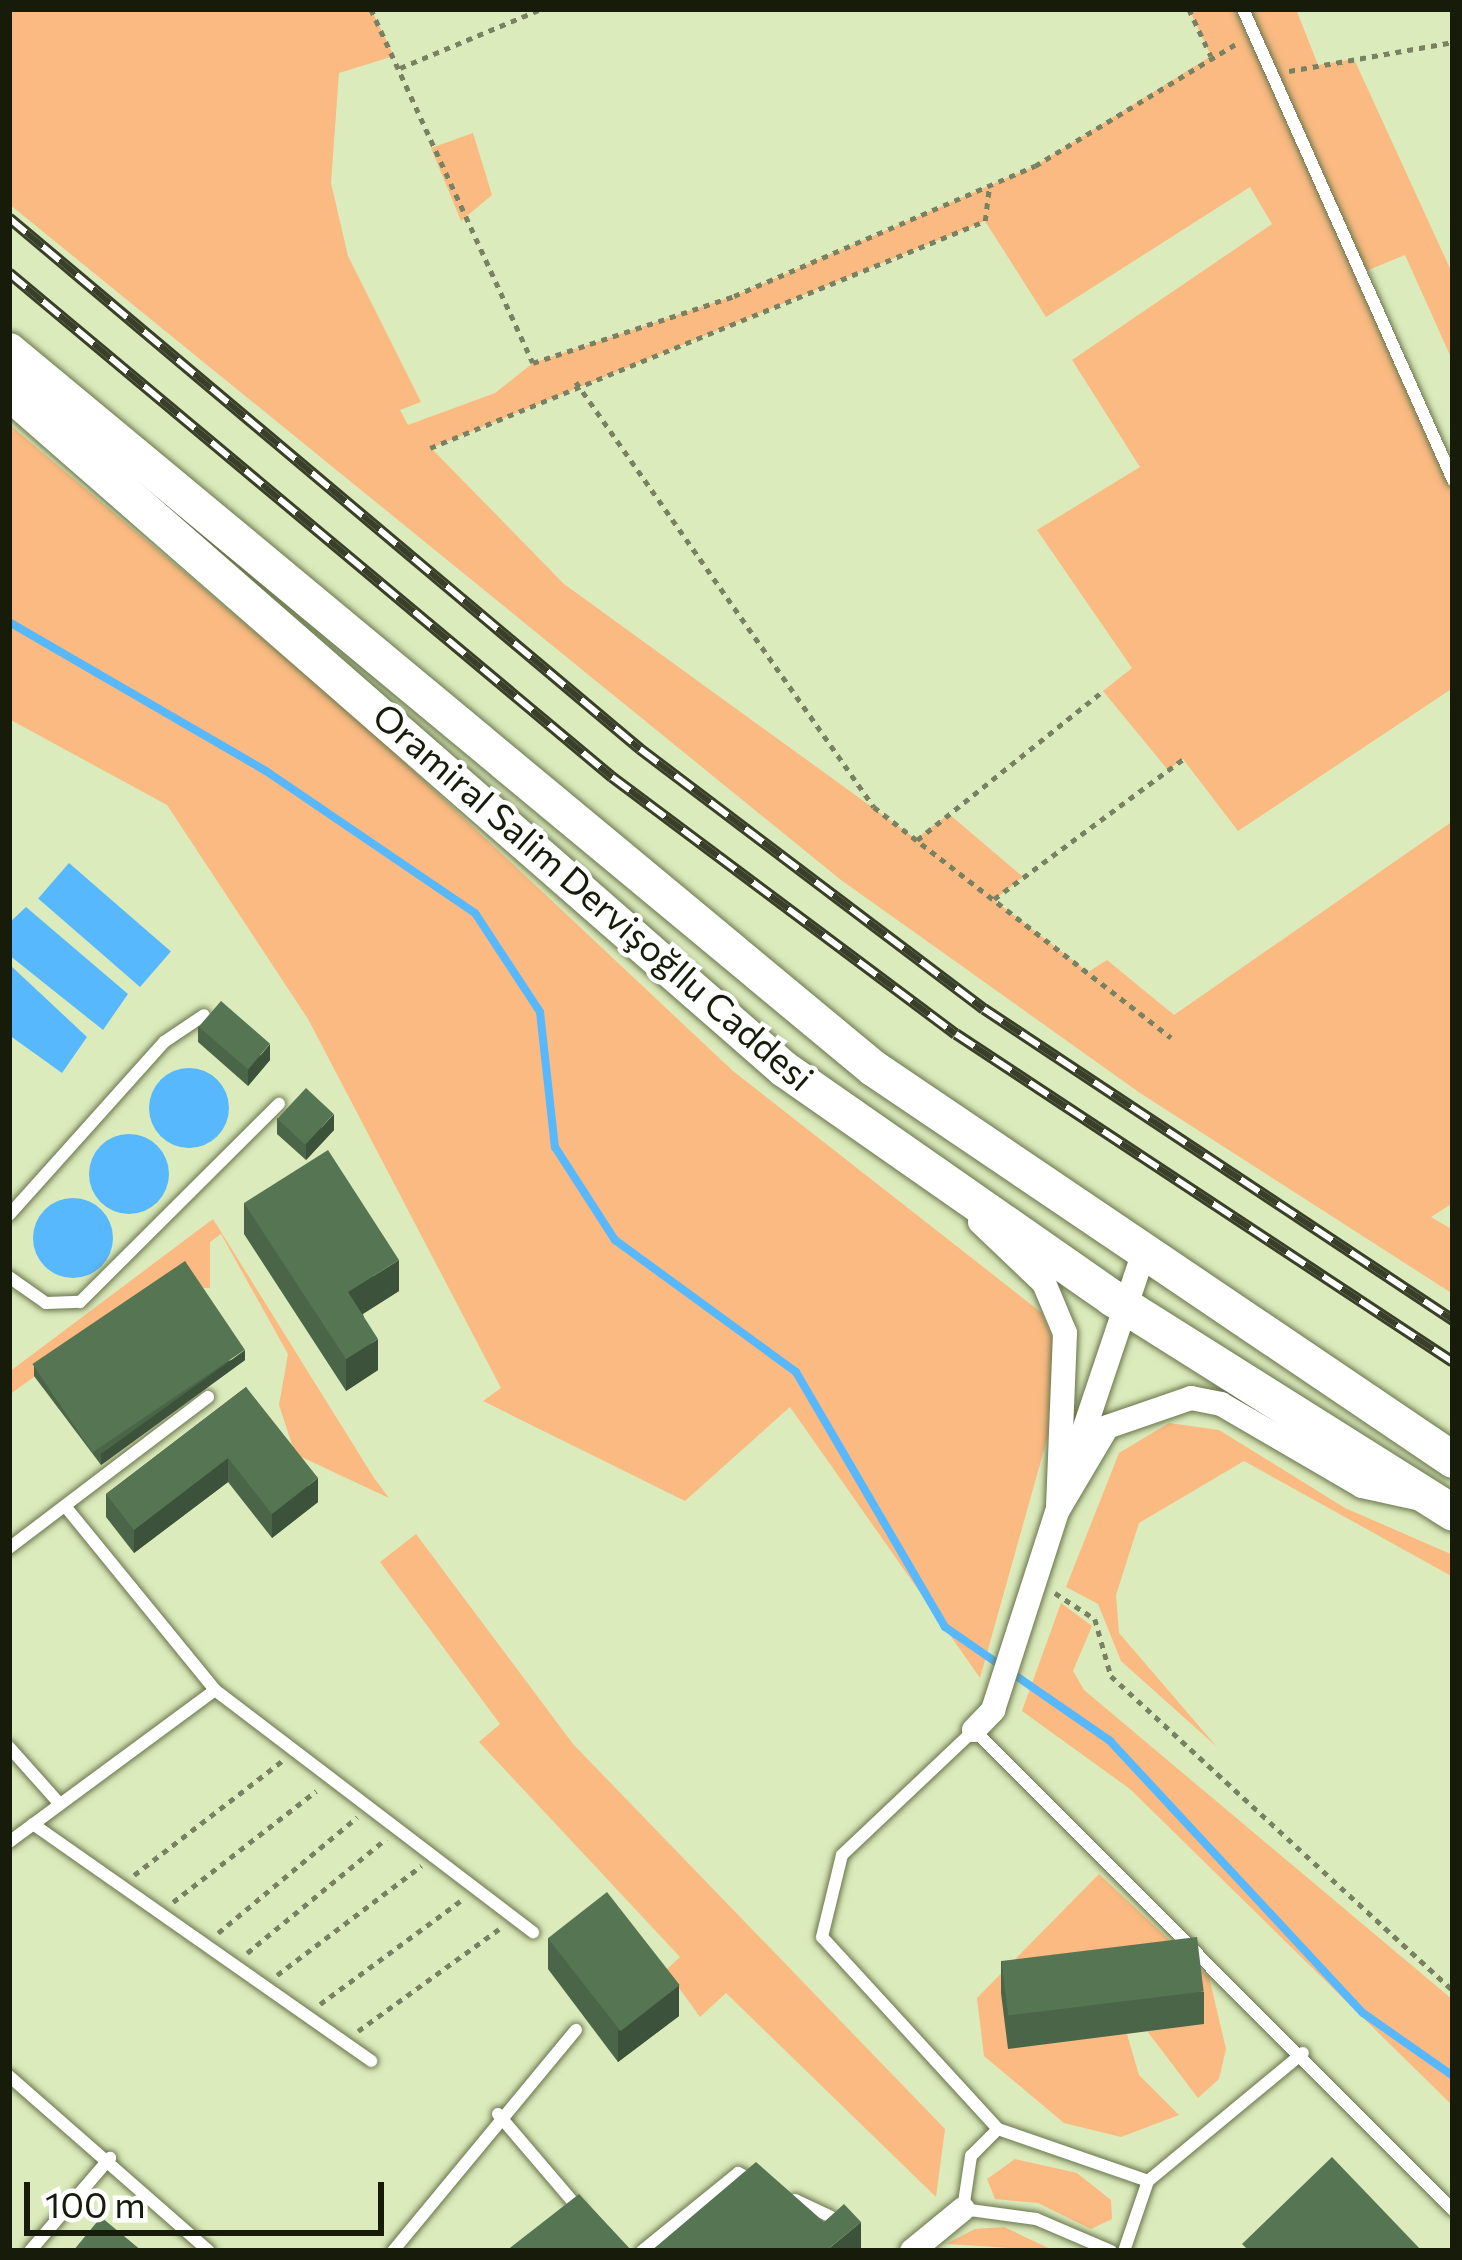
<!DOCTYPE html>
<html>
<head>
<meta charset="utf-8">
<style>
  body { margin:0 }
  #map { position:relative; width:1462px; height:2260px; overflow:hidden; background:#dcebbc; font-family:Commissioner,sans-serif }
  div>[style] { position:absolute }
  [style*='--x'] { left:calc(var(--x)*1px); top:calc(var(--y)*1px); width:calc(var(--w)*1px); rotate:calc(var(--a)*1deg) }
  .green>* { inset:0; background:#faba82 }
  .water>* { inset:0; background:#57b8fd; transform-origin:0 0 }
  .round { border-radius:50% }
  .stream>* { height:8px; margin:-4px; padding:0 4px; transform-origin:4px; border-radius:4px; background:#57b8fd }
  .path>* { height:4.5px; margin-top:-2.25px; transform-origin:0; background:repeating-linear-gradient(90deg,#788162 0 6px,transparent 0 12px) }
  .roads { filter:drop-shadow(0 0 3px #68744b) drop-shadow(0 0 3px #68744b) }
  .lane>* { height:12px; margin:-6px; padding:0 6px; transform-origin:6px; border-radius:6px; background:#fff }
  .street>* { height:24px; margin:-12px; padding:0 12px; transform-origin:12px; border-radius:12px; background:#fff }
  .secondary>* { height:36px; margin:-18px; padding:0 18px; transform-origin:18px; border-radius:18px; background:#fff }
  .rail>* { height:12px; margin-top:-6px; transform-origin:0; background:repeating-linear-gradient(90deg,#fff 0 22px,#393f29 0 44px); box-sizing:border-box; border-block:3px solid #393f29 }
  .wall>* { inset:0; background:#4a6547 }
  .shaded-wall>* { inset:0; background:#3c523a }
  .building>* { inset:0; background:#567553; transform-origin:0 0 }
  span { translate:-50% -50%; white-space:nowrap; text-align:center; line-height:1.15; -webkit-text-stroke:9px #fff; paint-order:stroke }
  .street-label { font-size:36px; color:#161b0a }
  .frame { position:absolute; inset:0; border:12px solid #161b0a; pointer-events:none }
  .scale { position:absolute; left:24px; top:2182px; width:360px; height:54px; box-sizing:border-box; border:6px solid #161b0a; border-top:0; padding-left:15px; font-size:36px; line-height:42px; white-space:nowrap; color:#161b0a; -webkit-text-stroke:9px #fff; paint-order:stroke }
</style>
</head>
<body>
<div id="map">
  <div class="green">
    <i style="clip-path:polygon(9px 9px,371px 9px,394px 56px,339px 73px,331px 183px,348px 256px,421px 402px,400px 410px,408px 425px,495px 393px,533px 363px,734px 296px,1035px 166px,1211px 56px,1189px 9px,1296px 9px,1318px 65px,1354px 59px,1453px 275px,1453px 362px,1405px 255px,1361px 273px,1453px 480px,1453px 688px,1238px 831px,1183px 759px,1168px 770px,1103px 691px,1132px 668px,1037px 530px,1140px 467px,1072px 360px,1272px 224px,1250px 187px,1046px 317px,985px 221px,431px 448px,564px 584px,916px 839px,949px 814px,1023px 877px,994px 900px,1088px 972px,1107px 960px,1174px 1015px,1453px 821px,1453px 1203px,1431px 1217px,1453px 1230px,1453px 1294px,1140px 1093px,841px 880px,9px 204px)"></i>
    <i style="clip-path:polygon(473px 133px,492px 195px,461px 221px,431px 148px)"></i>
    <i style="clip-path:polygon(9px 424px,367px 727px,733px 1071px,1042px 1313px,1053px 1341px,1049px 1432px,980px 1678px,790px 1407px,685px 1501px,483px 1401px,501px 1388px,308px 1019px,167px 805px,9px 719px)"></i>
    <i style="clip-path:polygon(213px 1219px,374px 1478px,389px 1498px,295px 1454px,279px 1405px,288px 1354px,221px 1234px,210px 1242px,210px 1288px,158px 1288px,9px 1395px,9px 1372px)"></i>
    <i style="clip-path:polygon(1169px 1423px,1219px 1430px,1345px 1508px,1453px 1555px,1453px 1577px,1244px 1461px,1139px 1523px,1116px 1595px,1119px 1633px,1217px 1747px,1121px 1661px,1098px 1604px,1066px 1587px,1119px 1453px)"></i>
    <i style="clip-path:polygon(416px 1534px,573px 1744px,945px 2129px,936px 2197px,726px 1993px,700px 2017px,666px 1970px,680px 1957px,479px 1742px,500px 1724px,380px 1562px)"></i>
    <i style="clip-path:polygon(1061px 1603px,1092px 1626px,1073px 1671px,1084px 1690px,1453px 2000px,1453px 2106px,1130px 1789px,1022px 1711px)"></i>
    <i style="clip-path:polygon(1099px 1874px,1209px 1977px,1226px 2049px,1219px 2079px,1198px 2098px,1147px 2031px,1127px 2034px,1139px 2075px,1179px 2115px,1121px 2137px,1064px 2123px,984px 2056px,977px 1998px)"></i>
    <i style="clip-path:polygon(1015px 2159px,1077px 2173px,1111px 2200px,1112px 2219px,1091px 2229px,1038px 2203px,995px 2199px,987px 2179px)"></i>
    <i style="clip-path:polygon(1004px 2227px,1055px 2251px,946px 2244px,975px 2229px)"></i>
  </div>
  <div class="water">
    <i style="left:69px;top:863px;width:135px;height:47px;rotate:41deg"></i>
    <i style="clip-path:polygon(26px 907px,128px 994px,103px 1030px,9px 955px,9px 923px)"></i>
    <i style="clip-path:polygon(9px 964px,87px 1037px,62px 1073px,9px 1035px)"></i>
    <i class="round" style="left:149px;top:1068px;width:80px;height:80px"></i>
    <i class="round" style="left:89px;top:1134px;width:80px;height:80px"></i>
    <i class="round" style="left:33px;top:1198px;width:80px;height:80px"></i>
  </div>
  <div class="stream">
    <i style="--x:9;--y:622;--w:297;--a:30.1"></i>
    <i style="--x:266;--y:771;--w:253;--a:34.2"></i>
    <i style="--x:475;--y:913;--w:118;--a:56.7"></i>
    <i style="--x:540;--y:1012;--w:136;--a:83.7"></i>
    <i style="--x:555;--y:1147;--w:111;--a:57.2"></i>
    <i style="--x:615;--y:1240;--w:224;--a:36.1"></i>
    <i style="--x:796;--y:1372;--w:295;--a:59.7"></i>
    <i style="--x:945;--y:1627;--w:201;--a:34.6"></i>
    <i style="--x:1110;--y:1741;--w:371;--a:47.1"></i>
    <i style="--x:1363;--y:2013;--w:110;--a:35"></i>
  </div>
  <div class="path">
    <i style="--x:371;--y:9;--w:389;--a:65.4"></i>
    <i style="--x:533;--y:363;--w:212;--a:-18.4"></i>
    <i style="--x:734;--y:296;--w:328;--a:-23.4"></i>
    <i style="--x:1035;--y:166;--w:239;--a:-31.3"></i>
    <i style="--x:1189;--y:9;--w:52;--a:64.9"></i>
    <i style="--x:400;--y:68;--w:153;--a:-22.7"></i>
    <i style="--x:1289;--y:71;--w:167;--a:-10"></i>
    <i style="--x:576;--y:382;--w:519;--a:54.96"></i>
    <i style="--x:874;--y:807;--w:376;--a:37.8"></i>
    <i style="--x:430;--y:448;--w:600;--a:-22.25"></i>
    <i style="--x:985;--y:221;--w:34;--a:-83"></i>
    <i style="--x:917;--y:840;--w:238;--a:-38.7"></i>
    <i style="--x:994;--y:899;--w:235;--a:-36.5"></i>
    <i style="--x:1055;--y:1593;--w:48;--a:33"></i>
    <i style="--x:1095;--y:1619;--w:59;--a:74.3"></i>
    <i style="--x:1111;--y:1676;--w:465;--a:42.6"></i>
    <i style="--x:134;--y:1875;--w:187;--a:-37.6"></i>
    <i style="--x:173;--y:1902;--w:181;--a:-37.8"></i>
    <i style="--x:218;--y:1933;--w:181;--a:-39.8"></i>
    <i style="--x:247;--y:1953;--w:180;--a:-39.4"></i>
    <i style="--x:277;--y:1975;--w:181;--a:-37.1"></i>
    <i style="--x:320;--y:2004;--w:174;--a:-36.3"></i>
    <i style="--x:358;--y:2031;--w:174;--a:-35.9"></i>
  </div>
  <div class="roads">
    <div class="lane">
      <i style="--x:1243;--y:9;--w:516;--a:65.97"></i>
      <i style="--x:9;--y:1215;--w:232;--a:-48.1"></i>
      <i style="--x:164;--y:1042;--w:48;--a:-34"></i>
      <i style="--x:9;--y:1277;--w:45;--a:35.1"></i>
      <i style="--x:46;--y:1303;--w:34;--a:-2"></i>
      <i style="--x:80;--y:1302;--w:281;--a:-44.9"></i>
      <i style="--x:65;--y:1506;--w:237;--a:50.8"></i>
      <i style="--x:215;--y:1690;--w:400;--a:37.3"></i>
      <i style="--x:9;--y:1548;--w:250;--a:-37.2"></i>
      <i style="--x:9;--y:1747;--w:76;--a:48.2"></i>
      <i style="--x:33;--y:1824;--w:413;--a:35"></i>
      <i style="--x:9;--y:1842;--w:256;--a:-36.4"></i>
      <i style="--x:9;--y:2076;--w:266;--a:41.2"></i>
      <i style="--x:498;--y:2114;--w:125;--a:49.5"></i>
      <i style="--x:998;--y:2129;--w:159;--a:19.1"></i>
      <i style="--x:1148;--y:2181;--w:74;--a:108.9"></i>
      <i style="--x:1148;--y:2181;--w:201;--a:-39.6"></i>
      <i style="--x:795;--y:2200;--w:40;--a:25"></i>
      <i style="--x:30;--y:2251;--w:123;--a:-49.3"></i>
      <i style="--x:393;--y:2251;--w:287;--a:-50.4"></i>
      <i style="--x:642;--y:2251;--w:124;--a:-39.1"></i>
      <i style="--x:738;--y:2173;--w:19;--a:25"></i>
      <i style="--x:1111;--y:2251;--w:82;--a:-156.9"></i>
      <i style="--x:1036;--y:2219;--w:74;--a:-172.2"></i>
      <i style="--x:963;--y:2209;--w:54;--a:-81.4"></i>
      <i style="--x:971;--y:2156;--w:38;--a:-45"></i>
      <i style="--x:998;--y:2129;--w:260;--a:-132.5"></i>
      <i style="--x:822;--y:1937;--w:84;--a:-76.3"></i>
      <i style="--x:842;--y:1855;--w:182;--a:-43.4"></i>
      <i style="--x:974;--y:1730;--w:678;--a:45.06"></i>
    </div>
    <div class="street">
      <i style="--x:980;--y:1222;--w:88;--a:43.6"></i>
      <i style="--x:1044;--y:1283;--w:54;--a:67.2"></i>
      <i style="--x:1065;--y:1333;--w:177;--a:92.3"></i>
      <i style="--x:1058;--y:1510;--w:96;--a:-59.4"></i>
      <i style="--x:1107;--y:1427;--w:89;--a:-19"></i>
      <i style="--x:1191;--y:1398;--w:31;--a:11"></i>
      <i style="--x:1221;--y:1404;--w:163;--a:30.2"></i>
      <i style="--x:1362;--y:1486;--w:56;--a:12.3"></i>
      <i style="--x:1076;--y:1454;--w:207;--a:-71.4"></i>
      <i style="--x:974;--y:1730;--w:28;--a:-46"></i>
      <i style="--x:993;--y:1710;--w:222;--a:-72.1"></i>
      <i style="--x:912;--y:2251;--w:66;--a:-39.5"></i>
    </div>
    <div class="secondary">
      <i style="--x:9;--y:351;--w:1123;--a:39.69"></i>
      <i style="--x:873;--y:1068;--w:700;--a:34.05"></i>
      <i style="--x:9;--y:392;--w:1029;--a:41.14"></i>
      <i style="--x:784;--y:1069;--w:400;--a:34.9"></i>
      <i style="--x:1112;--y:1298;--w:403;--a:32.2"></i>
    </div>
  </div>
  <div class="rail">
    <i style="--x:9;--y:218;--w:825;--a:40.08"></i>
    <i style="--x:640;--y:749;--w:431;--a:37.1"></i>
    <i style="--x:984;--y:1009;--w:563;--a:33.55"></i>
    <i style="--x:9;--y:273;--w:786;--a:39.89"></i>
    <i style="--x:612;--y:777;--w:429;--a:36.8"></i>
    <i style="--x:956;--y:1034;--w:595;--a:33.42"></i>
  </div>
  <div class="wall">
    <i style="clip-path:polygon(198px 1026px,270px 1060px,248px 1086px,198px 1042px)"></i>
    <i style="clip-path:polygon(277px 1118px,334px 1130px,306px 1160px,277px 1134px)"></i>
    <i style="clip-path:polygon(244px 1203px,399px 1291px,363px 1314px,378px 1370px,346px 1391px,244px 1234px)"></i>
    <i style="clip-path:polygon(245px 1360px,101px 1465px,34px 1376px,34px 1366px)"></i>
    <i style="clip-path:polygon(246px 1387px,318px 1502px,272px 1538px,228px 1482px,134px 1553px,106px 1517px,106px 1494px)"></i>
    <i style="clip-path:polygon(548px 1938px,679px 2016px,618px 2062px,548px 1969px)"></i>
    <i style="clip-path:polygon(1001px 1961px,1204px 1992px,1204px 2024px,1008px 2049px,1001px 1993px)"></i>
  </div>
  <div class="shaded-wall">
    <i style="clip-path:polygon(270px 1044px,270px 1060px,248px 1086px,248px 1070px)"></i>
    <i style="clip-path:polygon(334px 1114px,334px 1130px,306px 1160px,306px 1144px)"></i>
    <i style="clip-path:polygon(399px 1260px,399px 1291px,348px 1323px,348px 1292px)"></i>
    <i style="clip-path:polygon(378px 1339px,378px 1370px,346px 1391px,346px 1359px)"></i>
    <i style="clip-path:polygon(245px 1350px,245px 1360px,101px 1465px,101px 1454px)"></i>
    <i style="clip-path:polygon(228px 1458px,228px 1482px,134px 1553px,134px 1530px)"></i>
    <i style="clip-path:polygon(318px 1478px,318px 1502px,272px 1538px,272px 1514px)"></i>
    <i style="clip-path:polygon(679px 1985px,679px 2016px,618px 2062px,618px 2031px)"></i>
    <i style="clip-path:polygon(861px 2222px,861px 2251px,826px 2251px)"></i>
  </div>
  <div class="building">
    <i style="left:221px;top:1001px;width:65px;height:34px;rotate:41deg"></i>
    <i style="left:306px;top:1088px;width:38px;height:42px;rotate:43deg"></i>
    <i style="clip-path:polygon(328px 1150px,399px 1260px,348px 1292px,378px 1339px,346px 1359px,244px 1203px)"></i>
    <i style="left:185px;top:1261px;width:107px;height:184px;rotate:56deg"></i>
    <i style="clip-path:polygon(246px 1387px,318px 1478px,272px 1514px,228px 1458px,134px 1530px,106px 1494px)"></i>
    <i style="left:607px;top:1892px;width:118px;height:75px;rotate:52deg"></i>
    <i style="left:1197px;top:1937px;width:55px;height:197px;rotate:83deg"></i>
    <i style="clip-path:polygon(1332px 2157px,1422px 2251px,1249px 2251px,1242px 2244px)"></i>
    <i style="clip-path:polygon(756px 2162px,824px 2222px,844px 2204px,861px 2222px,826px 2251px,651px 2251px)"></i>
    <i style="clip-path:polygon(579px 2194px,632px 2251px,506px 2251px)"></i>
    <i style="clip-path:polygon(101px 2217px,142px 2251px,73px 2251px)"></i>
  </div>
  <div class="street-label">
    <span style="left:594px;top:896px;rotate:41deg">Oramiral Salim Dervişoğllu Caddesi</span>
  </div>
  <div class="frame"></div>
  <div class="scale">100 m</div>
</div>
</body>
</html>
